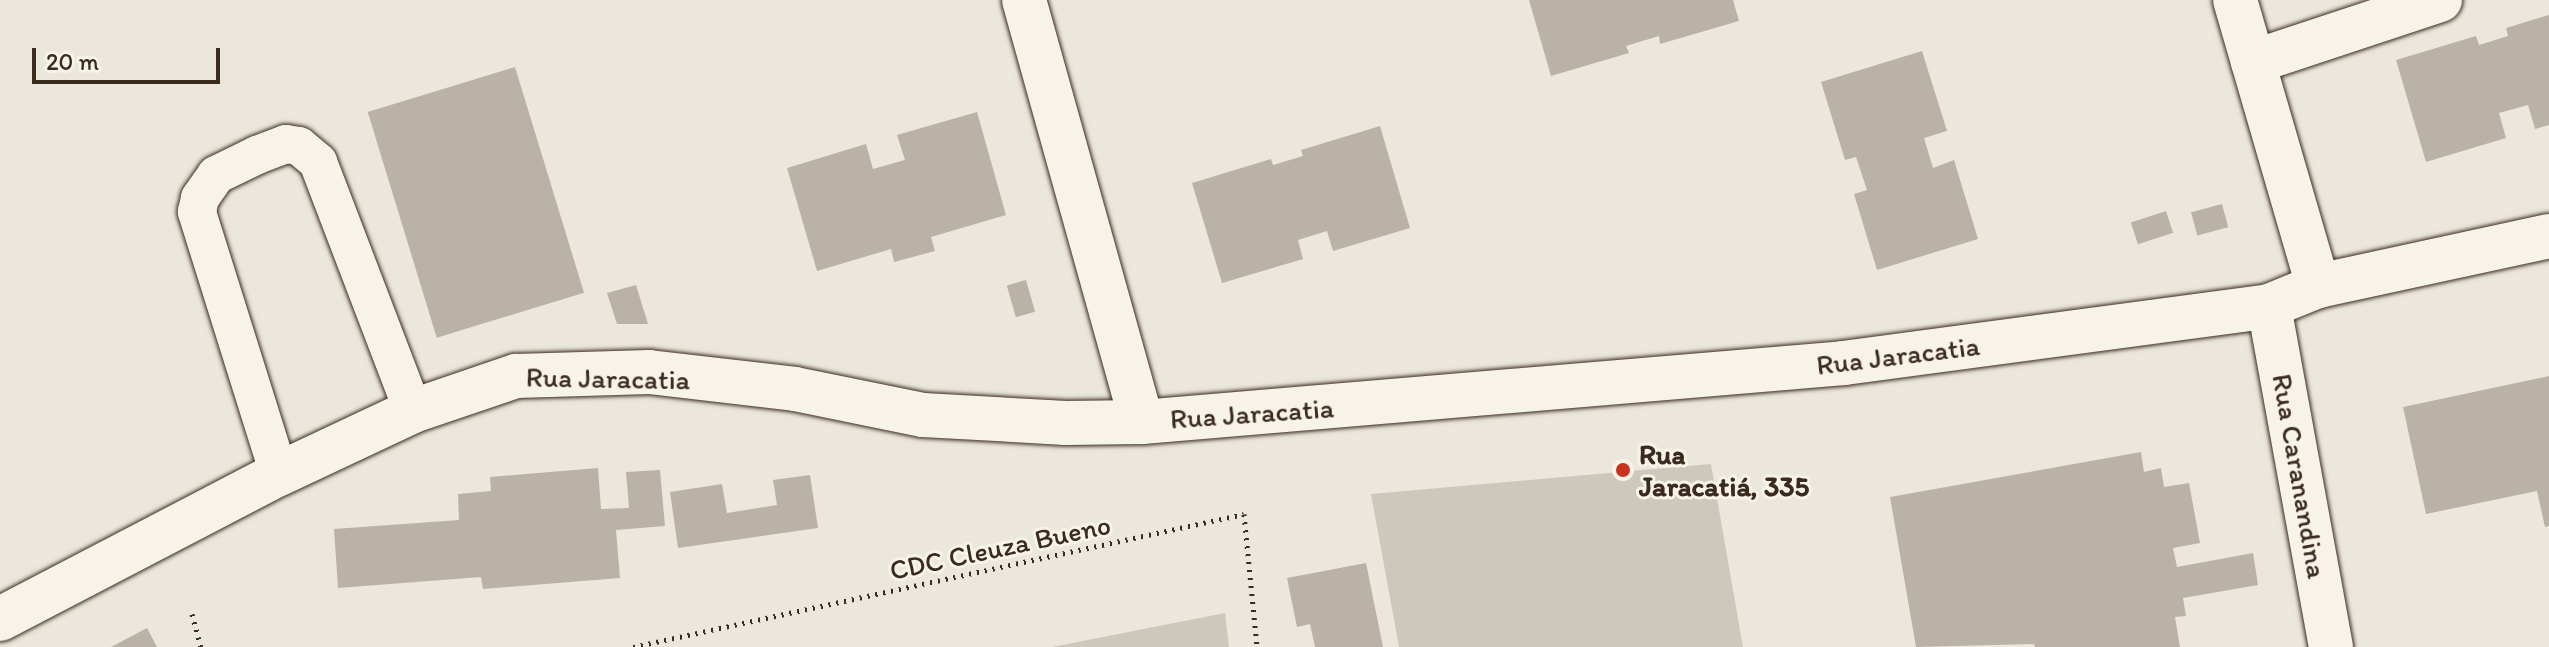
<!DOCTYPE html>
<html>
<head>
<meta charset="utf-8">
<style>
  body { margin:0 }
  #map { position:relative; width:2549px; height:647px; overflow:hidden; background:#ece7dc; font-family:Itim,sans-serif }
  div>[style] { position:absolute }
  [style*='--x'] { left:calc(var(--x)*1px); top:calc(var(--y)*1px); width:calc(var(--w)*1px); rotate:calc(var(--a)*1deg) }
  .green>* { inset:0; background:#cec8bc }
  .building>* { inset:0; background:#bab2a7; transform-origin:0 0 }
  .path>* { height:5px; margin-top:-2.5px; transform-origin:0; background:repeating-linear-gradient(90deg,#3b2a1e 0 2px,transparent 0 8px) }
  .roads { filter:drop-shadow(0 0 2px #3b2a1e) drop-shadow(0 0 2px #3b2a1e) }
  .service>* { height:38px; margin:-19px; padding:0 19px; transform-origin:19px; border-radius:19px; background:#f7f3e8 }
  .minor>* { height:44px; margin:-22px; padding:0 22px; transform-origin:22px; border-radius:22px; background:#f7f3e8 }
  .dots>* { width:22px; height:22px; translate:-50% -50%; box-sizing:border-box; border:4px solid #f7f3e8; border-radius:50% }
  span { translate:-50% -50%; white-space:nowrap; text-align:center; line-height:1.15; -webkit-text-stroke:6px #f7f3e8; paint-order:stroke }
  .street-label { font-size:28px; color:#3b2a1e }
  .poi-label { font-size:28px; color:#3b2a1e; font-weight:700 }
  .left { translate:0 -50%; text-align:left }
  .scale { position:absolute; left:32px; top:48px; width:188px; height:36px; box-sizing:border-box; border:4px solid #3b2a1e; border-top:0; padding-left:10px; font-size:24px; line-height:28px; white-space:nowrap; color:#3b2a1e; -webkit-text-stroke:6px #f7f3e8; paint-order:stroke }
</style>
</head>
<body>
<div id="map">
  <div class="green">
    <i style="clip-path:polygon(1711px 464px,1743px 647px,1399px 647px,1371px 494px)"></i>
    <i style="clip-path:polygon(1225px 613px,1229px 647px,1052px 647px)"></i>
  </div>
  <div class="building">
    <i style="clip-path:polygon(1529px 0,1733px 0,1739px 21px,1660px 44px,1659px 36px,1626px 46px,1629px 53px,1551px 76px)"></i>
    <i style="clip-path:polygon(2549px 15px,2549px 125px,2535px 129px,2528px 105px,2499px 113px,2506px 138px,2426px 162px,2396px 60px,2476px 36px,2479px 45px,2508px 36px,2506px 28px)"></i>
    <i style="clip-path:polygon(1922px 51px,1947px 131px,1924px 138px,1933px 168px,1954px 160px,1978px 239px,1877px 270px,1854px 194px,1867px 190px,1856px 157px,1845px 160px,1821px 82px)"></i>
    <i style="left:515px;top:67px;width:236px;height:154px;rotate:73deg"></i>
    <i style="clip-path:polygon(977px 112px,1006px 215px,931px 237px,935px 251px,894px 262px,891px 249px,817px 271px,787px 168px,866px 144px,873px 169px,905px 160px,897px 135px)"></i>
    <i style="clip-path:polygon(1380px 126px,1410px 228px,1333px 251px,1327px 231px,1298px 240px,1303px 259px,1222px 283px,1192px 183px,1271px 159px,1273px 165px,1303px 156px,1301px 150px)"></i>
    <i style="left:2222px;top:204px;width:24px;height:32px;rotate:75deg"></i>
    <i style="left:2166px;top:211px;width:23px;height:37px;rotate:72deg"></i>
    <i style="left:1026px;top:280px;width:33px;height:20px;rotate:74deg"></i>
    <i style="clip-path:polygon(636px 285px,648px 324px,617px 324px,607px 293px)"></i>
    <i style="clip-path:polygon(2549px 376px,2549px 526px,2545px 527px,2537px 491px,2426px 514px,2403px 407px)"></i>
    <i style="clip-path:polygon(2141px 452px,2144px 472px,2161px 468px,2164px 487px,2189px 483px,2200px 543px,2173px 548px,2177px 567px,2253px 553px,2258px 585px,2183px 598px,2186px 616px,2175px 617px,2180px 647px,2035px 647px,2034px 644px,1916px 647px,1890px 497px)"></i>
    <i style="clip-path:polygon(598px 468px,601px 509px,629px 508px,626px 472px,660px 470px,665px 526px,616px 530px,620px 578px,483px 589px,481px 577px,338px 588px,334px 529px,459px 520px,458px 494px,491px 491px,490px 477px)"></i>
    <i style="clip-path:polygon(810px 475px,818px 528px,678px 548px,670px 492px,722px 484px,727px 513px,777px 505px,773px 480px)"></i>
    <i style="clip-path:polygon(1366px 563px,1383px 647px,1315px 647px,1310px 624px,1297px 627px,1287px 578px)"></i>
    <i style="clip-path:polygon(147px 628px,157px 647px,111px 647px)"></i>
  </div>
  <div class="path">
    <i style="--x:192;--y:614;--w:34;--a:75"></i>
    <i style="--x:633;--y:647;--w:625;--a:-12.28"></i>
    <i style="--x:1244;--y:514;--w:134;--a:84.4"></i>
  </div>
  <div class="roads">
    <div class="service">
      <i style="--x:279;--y:474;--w:275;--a:-107.4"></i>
      <i style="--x:197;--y:212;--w:14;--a:-78"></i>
      <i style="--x:200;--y:198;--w:28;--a:-55"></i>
      <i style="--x:216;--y:175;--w:46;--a:-26"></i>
      <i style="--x:257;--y:155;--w:31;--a:-21"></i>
      <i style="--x:286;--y:144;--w:13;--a:9"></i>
      <i style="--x:299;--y:146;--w:25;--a:40"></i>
      <i style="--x:318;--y:162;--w:267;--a:69.1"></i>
    </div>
    <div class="minor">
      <i style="--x:1024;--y:0;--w:438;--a:74.4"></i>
      <i style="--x:2235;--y:0;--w:298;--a:73.8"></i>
      <i style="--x:2253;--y:62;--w:197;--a:-18.3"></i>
      <i style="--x:2269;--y:306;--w:347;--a:79.7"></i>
      <i style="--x:0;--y:619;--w:314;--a:-27.5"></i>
      <i style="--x:279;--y:474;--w:148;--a:-25.2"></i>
      <i style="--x:413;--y:411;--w:109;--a:-18.8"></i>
      <i style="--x:516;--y:376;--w:133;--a:-1.7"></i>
      <i style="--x:649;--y:372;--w:147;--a:6.6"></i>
      <i style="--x:795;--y:389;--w:131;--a:11.5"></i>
      <i style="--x:923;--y:415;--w:143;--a:3.2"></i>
      <i style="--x:1066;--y:423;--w:76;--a:-0.8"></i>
      <i style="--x:1142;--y:422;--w:704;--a:-4.8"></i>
      <i style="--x:1844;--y:363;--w:429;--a:-7.6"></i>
      <i style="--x:2269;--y:306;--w:53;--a:-22.2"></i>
      <i style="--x:2318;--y:286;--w:236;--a:-12.2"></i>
    </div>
  </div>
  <div class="dots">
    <i style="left:1623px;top:470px;background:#c8321e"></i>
  </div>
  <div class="street-label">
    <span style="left:1898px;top:355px;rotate:-7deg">Rua Jaracatia</span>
    <span style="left:608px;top:378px;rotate:1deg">Rua Jaracatia</span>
    <span style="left:1252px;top:413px;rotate:-4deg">Rua Jaracatia</span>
    <span style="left:2300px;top:476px;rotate:80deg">Rua Caranandina</span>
    <span style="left:1000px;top:547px;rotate:-12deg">CDC Cleuza Bueno</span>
  </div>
  <div class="poi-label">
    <span class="left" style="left:1639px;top:470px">Rua<br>Jaracatiá, 335</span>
  </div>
  <div class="scale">20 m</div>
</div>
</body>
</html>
